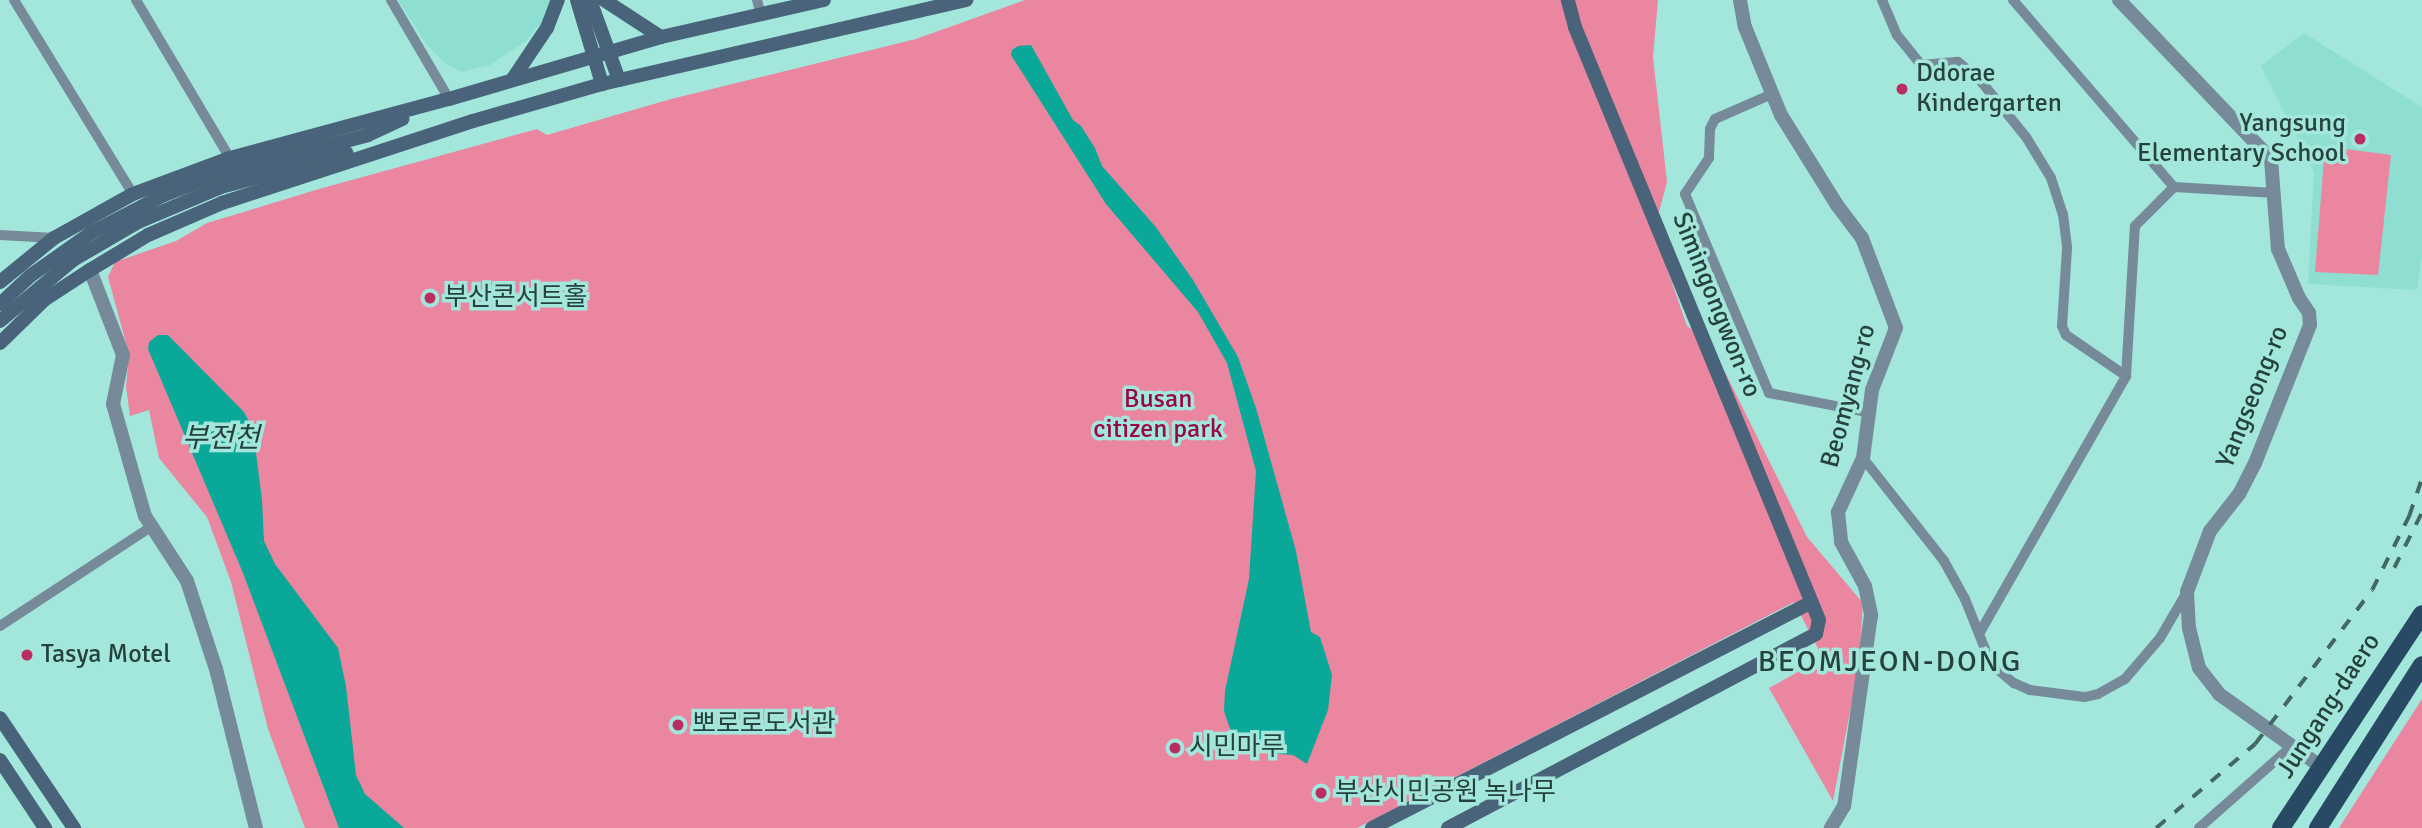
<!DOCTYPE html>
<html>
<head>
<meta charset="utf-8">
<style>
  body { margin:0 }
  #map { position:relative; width:2422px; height:828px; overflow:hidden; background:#a3e7dc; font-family:Signika,"Noto Sans KR",sans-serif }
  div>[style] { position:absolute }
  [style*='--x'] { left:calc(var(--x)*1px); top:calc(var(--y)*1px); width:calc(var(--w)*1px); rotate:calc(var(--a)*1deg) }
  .built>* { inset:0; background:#8fded2 }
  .green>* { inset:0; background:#ea86a0 }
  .water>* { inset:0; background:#09a899 }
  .minor>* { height:10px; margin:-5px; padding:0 5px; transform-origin:5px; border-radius:5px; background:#778a99 }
  .tertiary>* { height:14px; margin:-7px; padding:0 7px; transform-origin:7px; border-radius:7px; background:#778a99 }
  .secondary>* { height:14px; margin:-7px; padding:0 7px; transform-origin:7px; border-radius:7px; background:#49647a }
  .primary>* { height:18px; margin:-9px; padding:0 9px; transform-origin:9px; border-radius:9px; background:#284a64 }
  .rail>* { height:3.5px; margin-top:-1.75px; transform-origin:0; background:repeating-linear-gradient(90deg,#436863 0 12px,transparent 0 24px) }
  .dots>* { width:19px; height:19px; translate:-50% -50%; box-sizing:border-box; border:4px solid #a3e7dc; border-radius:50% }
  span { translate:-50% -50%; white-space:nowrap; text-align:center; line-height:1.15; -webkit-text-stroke:7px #a3e7dc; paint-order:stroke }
  .poi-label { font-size:26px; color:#26423e }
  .left { translate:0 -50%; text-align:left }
  .right { translate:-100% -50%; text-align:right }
  .street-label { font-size:26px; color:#26423e }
  .park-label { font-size:26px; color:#990749 }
  .water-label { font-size:28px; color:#25423d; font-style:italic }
  .quarter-label { font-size:30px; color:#26423e; letter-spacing:2px }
</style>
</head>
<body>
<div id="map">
  <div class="built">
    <i style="clip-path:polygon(398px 0,551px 0,541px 23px,526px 41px,490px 65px,461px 72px,445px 63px,427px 45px)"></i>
    <i style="clip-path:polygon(2304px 33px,2422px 107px,2422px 255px,2417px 290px,2308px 284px,2314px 172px,2261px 66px)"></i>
  </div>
  <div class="green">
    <i style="clip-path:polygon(1025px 0,1658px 0,1653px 57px,1667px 182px,1654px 231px,1687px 326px,1710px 342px,1807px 537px,1863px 603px,1859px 664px,1833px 801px,1769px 688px,1823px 658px,1794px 602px,1357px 828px,305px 828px,268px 729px,231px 582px,207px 517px,159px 458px,149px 410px,130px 416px,126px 387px,129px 354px,108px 277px,115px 262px,176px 241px,207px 223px,319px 189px,537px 129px,547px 135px,671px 99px,916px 39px)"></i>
    <i style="clip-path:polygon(2330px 147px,2391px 155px,2378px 275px,2315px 272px,2324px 159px)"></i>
    <i style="clip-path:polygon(2422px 699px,2422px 828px,2339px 828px,2362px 792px)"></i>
  </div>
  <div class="water">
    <i style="clip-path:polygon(1031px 45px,1073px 120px,1081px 126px,1095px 148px,1102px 166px,1155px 226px,1193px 280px,1238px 357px,1256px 408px,1296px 551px,1311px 632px,1320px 637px,1332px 675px,1328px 710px,1307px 764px,1293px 755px,1254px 752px,1231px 732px,1224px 711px,1225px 691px,1249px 579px,1256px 471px,1227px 363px,1198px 312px,1106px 204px,1011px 55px,1012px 50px,1018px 46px)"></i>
    <i style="clip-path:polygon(158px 335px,168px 335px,244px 412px,253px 429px,262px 500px,264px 541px,275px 564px,338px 648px,346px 686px,356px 775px,365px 794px,404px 828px,339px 828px,243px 573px,148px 349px,149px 342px)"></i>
  </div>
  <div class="minor">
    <i style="--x:14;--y:0;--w:228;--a:58.5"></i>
    <i style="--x:136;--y:0;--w:184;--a:59.3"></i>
    <i style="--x:391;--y:0;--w:115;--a:59.6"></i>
    <i style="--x:757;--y:0;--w:16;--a:75"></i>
    <i style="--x:1882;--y:0;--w:38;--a:67"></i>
    <i style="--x:1897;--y:35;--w:38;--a:51"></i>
    <i style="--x:1921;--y:65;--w:37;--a:-5"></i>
    <i style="--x:1958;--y:62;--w:28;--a:39"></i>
    <i style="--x:1980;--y:80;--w:73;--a:51.1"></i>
    <i style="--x:2026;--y:137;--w:48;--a:58.6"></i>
    <i style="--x:2051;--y:178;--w:38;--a:72"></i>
    <i style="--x:2063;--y:214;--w:35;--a:83"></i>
    <i style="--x:2067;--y:249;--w:77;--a:93.7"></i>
    <i style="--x:2062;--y:326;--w:10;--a:66"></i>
    <i style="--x:2066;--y:335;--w:73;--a:34.3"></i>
    <i style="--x:2013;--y:0;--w:247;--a:49.3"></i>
    <i style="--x:2174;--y:187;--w:101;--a:3.4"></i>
    <i style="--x:1772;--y:94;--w:62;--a:156.3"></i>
    <i style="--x:1715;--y:119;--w:11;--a:117"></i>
    <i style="--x:1710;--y:129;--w:29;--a:92"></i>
    <i style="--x:1709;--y:158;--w:43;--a:123.7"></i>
    <i style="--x:1685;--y:194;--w:216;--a:67.1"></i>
    <i style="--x:1769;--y:393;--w:100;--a:11"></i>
    <i style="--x:0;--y:235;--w:54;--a:3.2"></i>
    <i style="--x:1863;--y:458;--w:131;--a:51.8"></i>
    <i style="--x:1944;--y:561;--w:43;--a:61.1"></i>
    <i style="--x:1965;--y:599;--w:70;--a:68.2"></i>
    <i style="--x:1991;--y:664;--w:30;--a:40"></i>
    <i style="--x:2014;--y:683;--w:17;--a:24"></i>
    <i style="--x:2030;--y:690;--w:55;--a:7.3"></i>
    <i style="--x:2085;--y:697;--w:13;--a:-13"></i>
    <i style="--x:2098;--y:694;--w:31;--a:-29"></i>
    <i style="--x:2125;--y:679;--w:54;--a:-49.5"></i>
    <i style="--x:2160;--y:638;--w:53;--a:-59.6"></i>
    <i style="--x:0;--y:626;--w:181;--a:-33.3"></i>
    <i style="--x:1979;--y:634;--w:297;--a:-60.3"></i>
    <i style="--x:2126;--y:376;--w:150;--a:-86.6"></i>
    <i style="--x:2135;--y:226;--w:55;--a:-45"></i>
    <i style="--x:2199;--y:828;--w:125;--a:-41.4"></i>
  </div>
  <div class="tertiary">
    <i style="--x:1740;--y:0;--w:27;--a:80"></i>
    <i style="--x:1745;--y:27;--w:95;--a:67.8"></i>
    <i style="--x:1781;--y:115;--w:106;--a:58.1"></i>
    <i style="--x:1837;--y:205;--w:41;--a:52.9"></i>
    <i style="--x:1862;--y:238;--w:96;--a:69.3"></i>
    <i style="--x:1896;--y:328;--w:66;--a:111.2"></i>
    <i style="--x:1872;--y:390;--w:69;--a:97.5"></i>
    <i style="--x:1863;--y:458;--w:60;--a:114.8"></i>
    <i style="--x:1838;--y:512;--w:30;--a:84"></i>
    <i style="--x:1841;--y:542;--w:50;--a:61.4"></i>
    <i style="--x:1865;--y:586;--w:30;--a:78"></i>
    <i style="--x:1871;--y:615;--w:193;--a:98"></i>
    <i style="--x:1844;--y:806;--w:26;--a:121"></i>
    <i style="--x:2119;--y:0;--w:220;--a:46.3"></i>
    <i style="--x:2271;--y:159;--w:90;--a:85.6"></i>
    <i style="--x:2278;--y:249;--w:53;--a:66.8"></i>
    <i style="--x:2299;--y:298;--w:18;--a:56"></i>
    <i style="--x:2309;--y:313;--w:12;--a:85"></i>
    <i style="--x:2310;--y:325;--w:149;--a:111.7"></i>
    <i style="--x:2255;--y:463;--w:35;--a:117"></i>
    <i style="--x:2239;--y:494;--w:47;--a:128.1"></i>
    <i style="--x:2210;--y:531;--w:65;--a:110.7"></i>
    <i style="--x:2187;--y:592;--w:36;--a:87"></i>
    <i style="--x:2189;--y:628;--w:41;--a:76"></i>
    <i style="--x:2199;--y:668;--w:33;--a:52"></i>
    <i style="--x:2219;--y:694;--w:124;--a:35.5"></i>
    <i style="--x:90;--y:270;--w:91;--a:68.8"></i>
    <i style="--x:123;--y:355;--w:50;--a:101.5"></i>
    <i style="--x:113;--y:404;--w:116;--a:74.1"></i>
    <i style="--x:145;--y:516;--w:77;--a:57.1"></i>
    <i style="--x:187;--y:581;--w:93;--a:71.8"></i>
    <i style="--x:216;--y:669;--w:164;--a:75.9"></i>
  </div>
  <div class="secondary">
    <i style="--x:577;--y:0;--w:88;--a:73.4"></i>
    <i style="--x:590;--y:0;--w:85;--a:70.1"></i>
    <i style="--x:604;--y:0;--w:68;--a:33"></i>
    <i style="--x:512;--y:80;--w:63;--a:-56.1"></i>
    <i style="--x:547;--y:28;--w:30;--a:-69"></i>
    <i style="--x:0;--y:282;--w:70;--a:-39.2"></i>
    <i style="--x:54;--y:238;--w:90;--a:-29.1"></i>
    <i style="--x:133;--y:194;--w:103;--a:-20.4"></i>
    <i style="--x:230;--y:158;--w:227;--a:-15.1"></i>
    <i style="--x:449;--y:99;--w:221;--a:-16.3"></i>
    <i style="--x:661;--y:37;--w:167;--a:-12.8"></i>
    <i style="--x:0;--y:304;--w:41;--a:-43"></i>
    <i style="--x:30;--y:276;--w:75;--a:-35.2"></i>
    <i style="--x:91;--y:233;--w:82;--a:-27.5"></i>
    <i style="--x:164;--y:195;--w:56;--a:-21"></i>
    <i style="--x:216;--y:175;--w:157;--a:-14.7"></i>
    <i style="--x:368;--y:135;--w:38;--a:-25"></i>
    <i style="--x:0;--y:321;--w:95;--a:-39.9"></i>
    <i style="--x:73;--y:260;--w:75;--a:-30.3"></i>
    <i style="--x:138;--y:222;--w:90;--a:-22.9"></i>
    <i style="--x:221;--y:187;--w:130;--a:-15.2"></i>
    <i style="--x:0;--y:343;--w:62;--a:-44.3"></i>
    <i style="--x:44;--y:300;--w:55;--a:-33.1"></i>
    <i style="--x:90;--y:270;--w:68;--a:-31.1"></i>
    <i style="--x:148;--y:235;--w:81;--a:-23.4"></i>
    <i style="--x:222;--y:203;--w:264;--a:-18.1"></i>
    <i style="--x:473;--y:121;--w:134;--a:-16"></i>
    <i style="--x:602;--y:84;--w:374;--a:-13"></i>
    <i style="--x:0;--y:718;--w:133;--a:56.1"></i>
    <i style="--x:0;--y:760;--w:82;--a:56.5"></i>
    <i style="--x:1372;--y:828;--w:494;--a:-27.2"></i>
    <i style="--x:1448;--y:828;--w:416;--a:-27.8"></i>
    <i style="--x:1816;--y:634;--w:14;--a:-78"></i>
    <i style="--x:1819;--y:620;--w:641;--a:-112.37"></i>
    <i style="--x:1575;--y:27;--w:28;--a:-105"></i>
  </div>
  <div class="primary">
    <i style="--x:2281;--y:828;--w:256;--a:-56.6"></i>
    <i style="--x:2318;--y:828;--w:193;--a:-57.5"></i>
  </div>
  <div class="rail">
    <i style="--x:2394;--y:568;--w:63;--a:-63.4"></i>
    <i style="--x:2156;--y:828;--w:130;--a:-40.3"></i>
    <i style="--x:2255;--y:744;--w:193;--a:-52.8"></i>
    <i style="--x:2372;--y:590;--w:83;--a:-63.4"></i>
    <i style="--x:2409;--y:516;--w:40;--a:-71.1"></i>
  </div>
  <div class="dots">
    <i style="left:1902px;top:89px;background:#ba2d61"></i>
    <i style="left:2360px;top:139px;background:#ba2d61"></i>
    <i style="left:430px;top:298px;background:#ba2d61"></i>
    <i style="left:27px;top:655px;background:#ba2d61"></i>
    <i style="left:678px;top:725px;background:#ba2d61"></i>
    <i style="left:1175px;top:748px;background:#ba2d61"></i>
    <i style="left:1321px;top:793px;background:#ba2d61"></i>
  </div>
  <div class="poi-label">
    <span class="left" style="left:1916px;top:89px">Ddorae<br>Kindergarten</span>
    <span class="right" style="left:2346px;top:139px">Yangsung<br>Elementary School</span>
    <span class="left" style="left:444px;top:298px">부산콘서트홀</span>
    <span class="left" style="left:41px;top:655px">Tasya Motel</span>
    <span class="left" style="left:692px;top:725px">뽀로로도서관</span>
    <span class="left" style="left:1189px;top:748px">시민마루</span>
    <span class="left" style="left:1335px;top:793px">부산시민공원 녹나무</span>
  </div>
  <div class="street-label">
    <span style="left:1716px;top:305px;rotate:68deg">Simingongwon-ro</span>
    <span style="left:1849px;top:396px;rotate:-75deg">Beomyang-ro</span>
    <span style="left:2253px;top:397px;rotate:-68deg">Yangseong-ro</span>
    <span style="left:2329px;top:706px;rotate:-57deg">Jungang-daero</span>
  </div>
  <div class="park-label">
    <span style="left:1158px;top:415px">Busan<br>citizen park</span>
  </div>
  <div class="water-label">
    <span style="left:221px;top:438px">부전천</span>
  </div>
  <div class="quarter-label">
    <span style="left:1890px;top:662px">BEOMJEON-DONG</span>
  </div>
</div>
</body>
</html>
